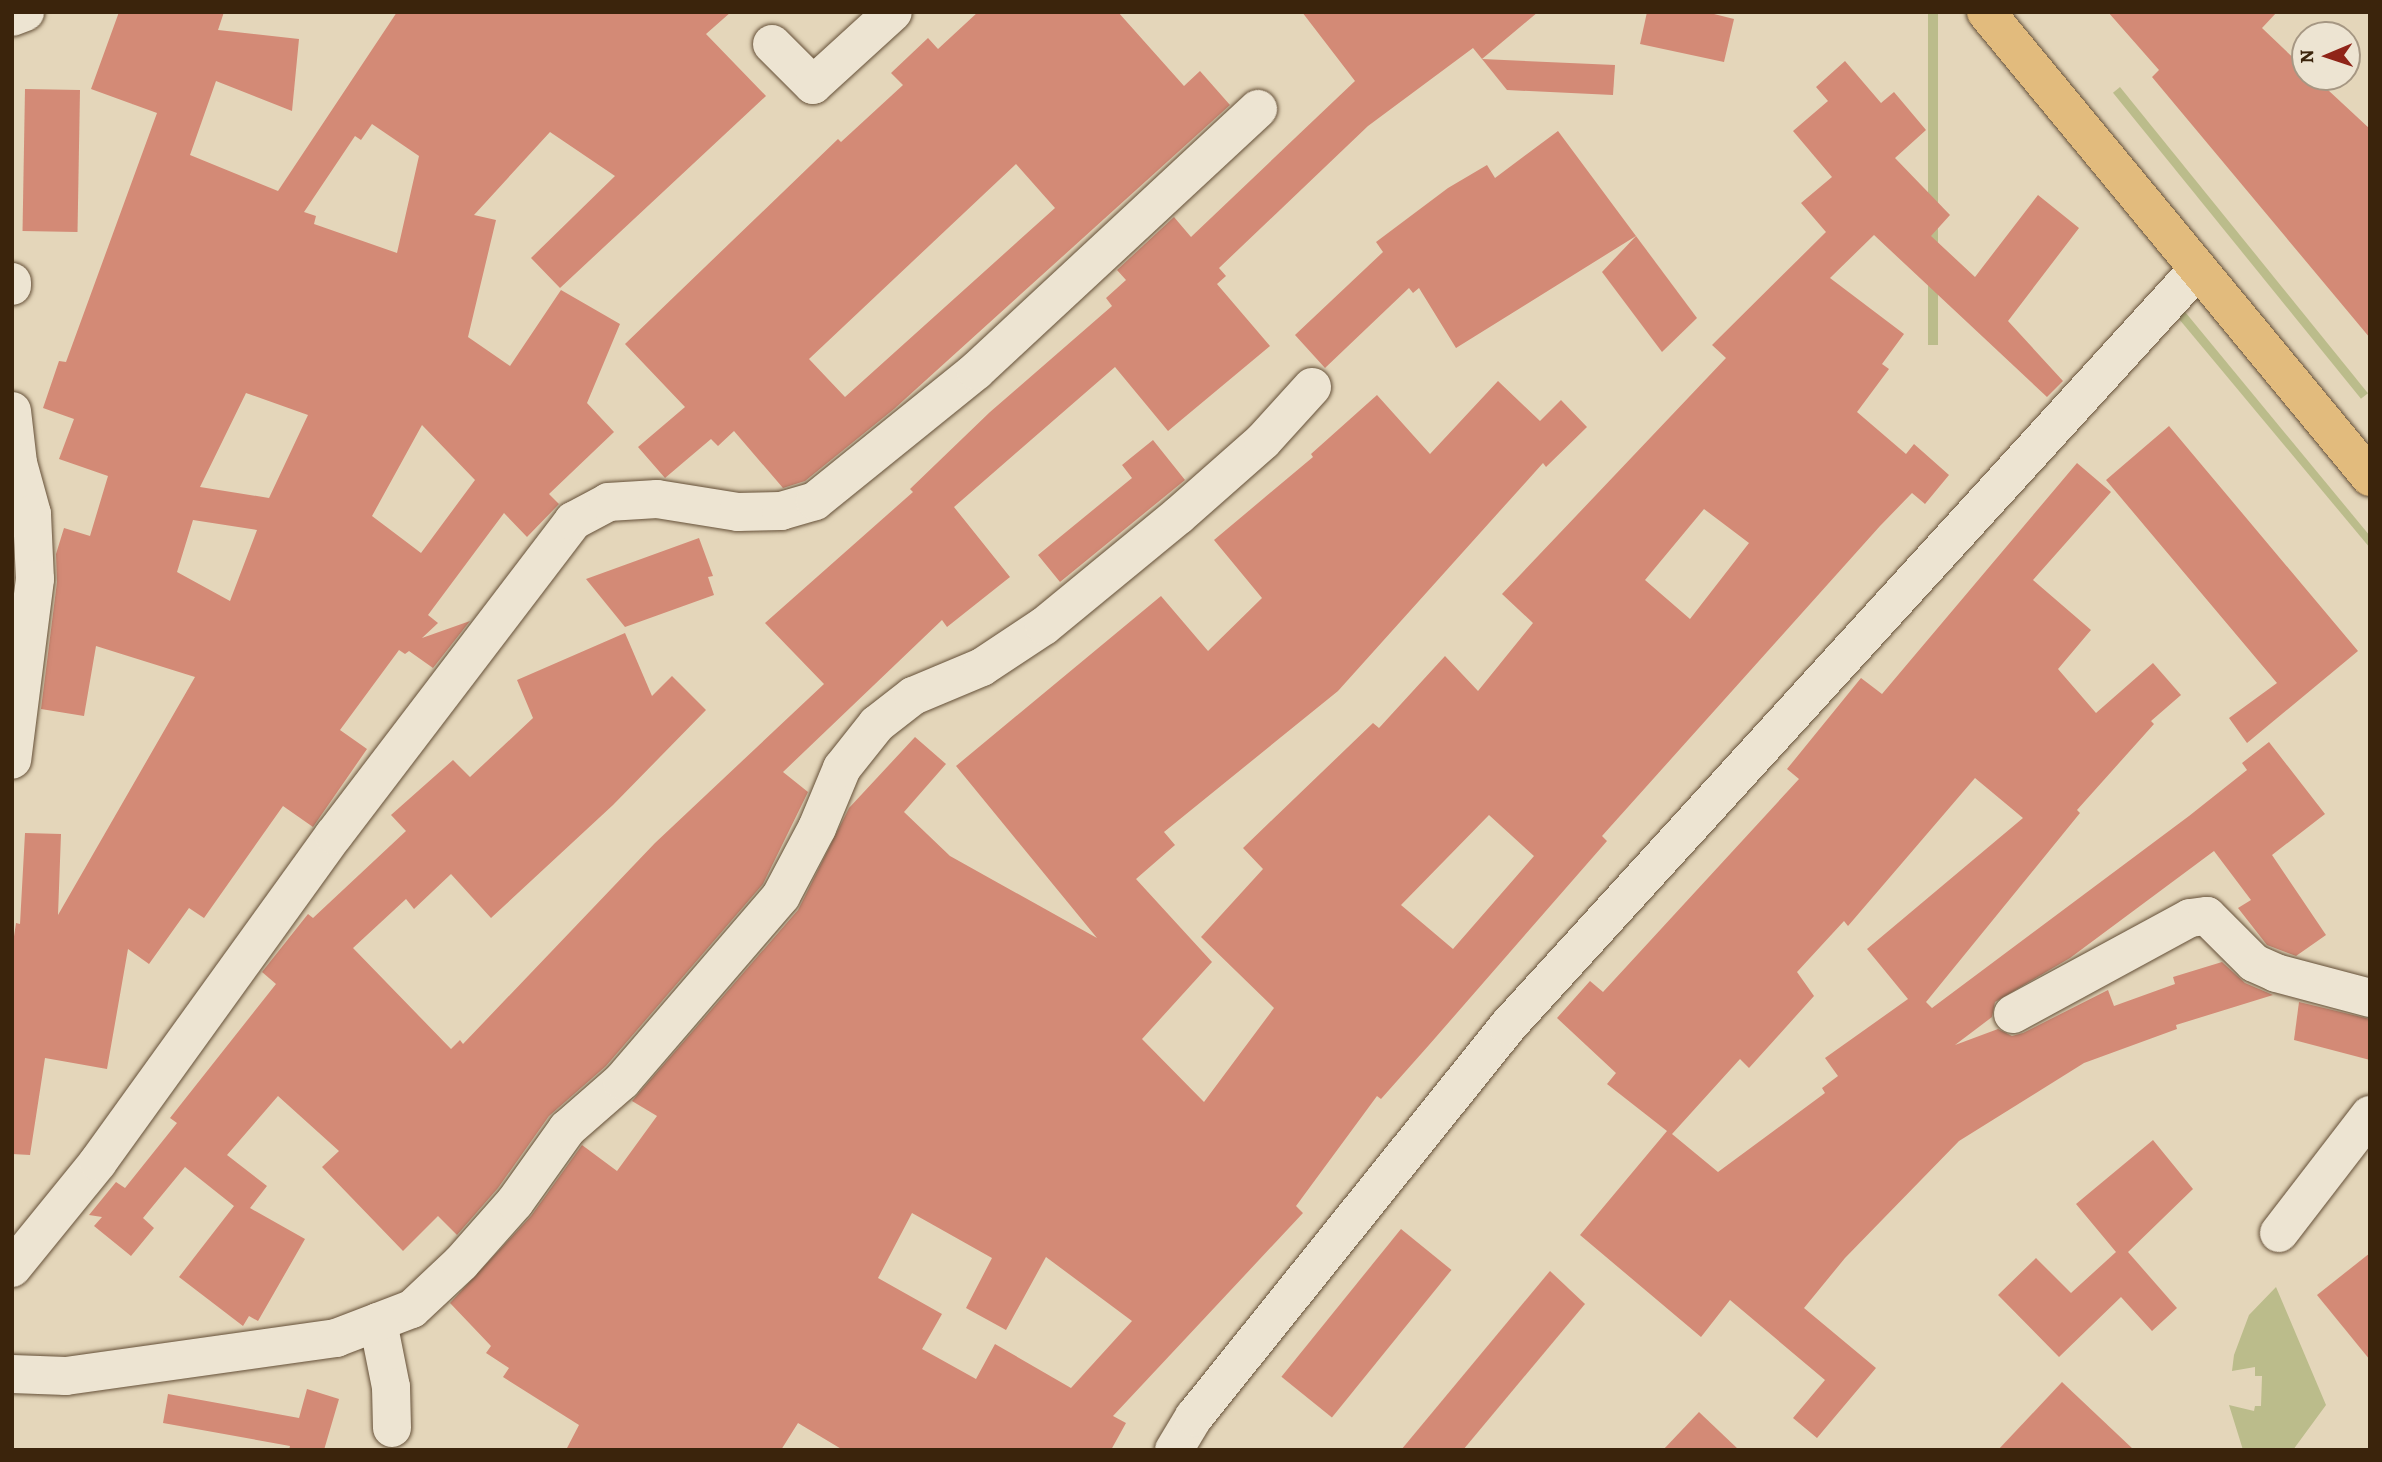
<!DOCTYPE html>
<html>
<head>
<meta charset="utf-8">
<style>
  body { margin:0 }
  #map { position:relative; width:2382px; height:1462px; overflow:hidden; background:#e4d6ba; font-family:Alegreya,serif }
  div>[style] { position:absolute }
  [style*='--x'] { left:calc(var(--x)*1px); top:calc(var(--y)*1px); width:calc(var(--w)*1px); rotate:calc(var(--a)*1deg) }
  .green>* { inset:0; background:#bbbc8b; transform-origin:0 0 }
  .building>* { inset:0; background:#d38a76; transform-origin:0 0 }
  .roads { filter:drop-shadow(0 0 2px #655038) drop-shadow(0 0 2px #655038) }
  .minor>* { height:38px; margin:-19px; padding:0 19px; transform-origin:19px; border-radius:19px; background:#ede4d2 }
  .major>* { height:38px; margin:-19px; padding:0 19px; transform-origin:19px; border-radius:19px; background:#e2bb7d }
  span { translate:-50% -50%; white-space:nowrap; text-align:center; line-height:1.15; -webkit-text-stroke:5px #ede4d2; paint-order:stroke }
  .frame { position:absolute; inset:0; border:14px solid #3b240c; pointer-events:none }
  .north { position:absolute; left:2291px; top:21px; width:70px; height:70px; box-sizing:border-box; background:#ede4d2; border:2px solid #a69783; border-radius:50%; rotate:268deg; font-size:19px; font-weight:700; line-height:28px; text-align:center; color:#3b240c }
  .north::after { content:''; display:block; margin:auto; width:24px; height:32px; background:#8f2418; clip-path:polygon(50% 0,100% 100%,50% 72%,0 100%) }
</style>
</head>
<body>
<div id="map">
  <div class="green">
    <i style="left:1928px;top:12px;width:10px;height:333px"></i>
    <i style="left:2120px;top:87px;width:394px;height:9px;rotate:51deg"></i>
    <i style="clip-path:polygon(2181px 307px,2370px 536px,2370px 548px,2174px 313px)"></i>
    <i style="clip-path:polygon(2276px 1287px,2326px 1405px,2293px 1450px,2243px 1450px,2229px 1405px,2254px 1411px,2255px 1406px,2261px 1406px,2262px 1376px,2255px 1376px,2255px 1367px,2232px 1371px,2234px 1355px,2249px 1315px)"></i>
  </div>
  <div class="building">
    <i style="clip-path:polygon(evenodd,119px 12px,224px 12px,218px 30px,299px 39px,292px 111px,216px 81px,190px 155px,278px 191px,397px 12px,731px 12px,706px 34px,766px 96px,560px 288px,531px 258px,615px 176px,550px 132px,474px 215px,496px 220px,468px 337px,510px 366px,561px 290px,620px 324px,587px 403px,614px 432px,549px 494px,559px 504px,527px 537px,504px 513px,428px 615px,438px 623px,422px 638px,470px 621px,433px 668px,409px 651px,405px 654px,399px 650px,340px 730px,367px 749px,313px 827px,283px 806px,204px 918px,189px 908px,149px 964px,128px 949px,107px 1069px,45px 1058px,30px 1155px,12px 1154px,12px 950px,16px 923px,20px 924px,25px 833px,61px 834px,58px 915px,195px 677px,96px 646px,84px 716px,41px 709px,57px 582px,56px 554px,64px 528px,90px 536px,108px 476px,59px 459px,74px 419px,43px 408px,59px 361px,66px 362px,157px 113px,91px 89px,119px 12px,372px 124px,419px 156px,397px 253px,314px 224px,316px 216px,304px 212px,355px 136px,361px 140px,372px 124px,119px 12px,246px 393px,308px 415px,269px 498px,200px 487px,246px 393px,119px 12px,422px 425px,475px 480px,421px 553px,372px 516px,422px 425px,119px 12px,193px 520px,257px 530px,230px 601px,177px 572px,193px 520px)"></i>
    <i style="clip-path:polygon(evenodd,978px 12px,1118px 12px,1184px 86px,1200px 71px,1230px 105px,894px 409px,805px 481px,783px 488px,734px 431px,718px 446px,711px 439px,665px 478px,638px 447px,685px 407px,625px 344px,838px 139px,841px 142px,903px 85px,891px 73px,928px 38px,938px 49px,978px 12px,1016px 164px,1055px 208px,845px 397px,809px 359px,1016px 164px)"></i>
    <i style="clip-path:polygon(1302px 12px,1538px 12px,1482px 59px,1473px 48px,1368px 126px,1219px 268px,1226px 276px,1217px 284px,1270px 346px,1168px 431px,1115px 367px,954px 507px,1010px 577px,947px 627px,942px 620px,783px 772px,808px 792px,763px 884px,606px 1066px,549px 1116px,498px 1188px,457px 1235px,438px 1216px,403px 1251px,322px 1167px,339px 1151px,278px 1096px,227px 1155px,267px 1186px,250px 1208px,305px 1239px,258px 1321px,249px 1316px,243px 1326px,179px 1277px,234px 1206px,185px 1167px,143px 1218px,154px 1228px,131px 1256px,94px 1226px,102px 1217px,89px 1215px,116px 1182px,125px 1188px,177px 1123px,170px 1118px,276px 984px,262px 972px,308px 914px,313px 918px,406px 831px,391px 815px,453px 760px,470px 777px,533px 718px,517px 680px,625px 633px,652px 696px,672px 676px,706px 710px,613px 805px,491px 918px,451px 874px,414px 909px,406px 899px,353px 948px,451px 1049px,460px 1040px,463px 1044px,655px 843px,824px 684px,765px 623px,913px 492px,910px 489px,990px 412px,1112px 306px,1106px 298px,1126px 280px,1117px 270px,1174px 217px,1191px 237px,1355px 81px)"></i>
    <i style="clip-path:polygon(1647px 12px,1706px 12px,1734px 19px,1724px 62px,1640px 44px)"></i>
    <i style="clip-path:polygon(2108px 12px,2277px 12px,2262px 28px,2305px 69px,2305px 77px,2314px 77px,2370px 129px,2370px 338px,2152px 77px,2159px 70px)"></i>
    <i style="clip-path:polygon(1482px 59px,1615px 65px,1613px 95px,1507px 90px)"></i>
    <i style="clip-path:polygon(evenodd,1845px 61px,1881px 103px,1894px 92px,1926px 130px,1895px 158px,1950px 215px,1931px 236px,1975px 277px,2038px 195px,2079px 228px,2008px 321px,2063px 381px,2047px 397px,1874px 235px,1830px 278px,1904px 334px,1882px 364px,1889px 369px,1857px 412px,1906px 454px,1914px 444px,1949px 475px,1925px 504px,1912px 493px,1880px 526px,1602px 836px,1607px 841px,1429px 1045px,1381px 1099px,1377px 1096px,1296px 1206px,1303px 1213px,1113px 1416px,1126px 1423px,1111px 1450px,843px 1450px,798px 1423px,781px 1450px,566px 1450px,579px 1425px,503px 1377px,509px 1368px,486px 1353px,491px 1346px,450px 1303px,531px 1216px,582px 1145px,617px 1171px,657px 1116px,632px 1101px,798px 910px,849px 808px,915px 737px,946px 764px,904px 812px,950px 856px,1097px 938px,956px 766px,1161px 596px,1208px 651px,1262px 598px,1214px 540px,1313px 457px,1311px 454px,1377px 395px,1430px 454px,1498px 381px,1540px 421px,1561px 400px,1587px 427px,1546px 467px,1543px 463px,1338px 691px,1164px 832px,1175px 845px,1136px 879px,1212px 962px,1142px 1039px,1204px 1102px,1274px 1008px,1201px 937px,1263px 869px,1243px 848px,1373px 723px,1379px 728px,1445px 656px,1478px 691px,1533px 623px,1502px 594px,1726px 358px,1712px 345px,1826px 232px,1801px 203px,1832px 177px,1793px 131px,1828px 101px,1816px 87px,1845px 61px,1704px 509px,1749px 543px,1690px 619px,1645px 580px,1704px 509px,1845px 61px,1489px 815px,1534px 856px,1453px 949px,1401px 905px,1489px 815px,1845px 61px,912px 1213px,992px 1258px,966px 1308px,1006px 1330px,1046px 1257px,1132px 1321px,1071px 1388px,995px 1344px,976px 1379px,922px 1349px,942px 1314px,878px 1278px,912px 1213px)"></i>
    <i style="left:25px;top:89px;width:55px;height:142px;rotate:1deg"></i>
    <i style="clip-path:polygon(1558px 131px,1636px 236px,1456px 348px,1419px 288px,1413px 293px,1409px 288px,1325px 368px,1295px 335px,1383px 252px,1376px 242px,1448px 188px,1487px 165px,1495px 178px)"></i>
    <i style="clip-path:polygon(1636px 236px,1697px 318px,1662px 352px,1602px 272px)"></i>
    <i style="clip-path:polygon(2169px 426px,2358px 651px,2247px 743px,2229px 718px,2277px 683px,2106px 480px)"></i>
    <i style="clip-path:polygon(1153px 440px,1185px 480px,1060px 582px,1038px 555px,1132px 478px,1122px 465px)"></i>
    <i style="clip-path:polygon(evenodd,2077px 463px,2111px 492px,2033px 580px,2091px 630px,2058px 669px,2096px 713px,2153px 663px,2181px 695px,2151px 721px,2154px 724px,2077px 810px,2080px 813px,1926px 1002px,1932px 1008px,2189px 816px,2247px 770px,2242px 763px,2269px 742px,2325px 814px,2272px 855px,2326px 935px,2296px 956px,2267px 945px,2238px 908px,2251px 900px,2214px 851px,2070px 958px,1995px 1002px,1992px 1017px,1955px 1045px,1998px 1029px,2012px 1036px,2023px 1033px,2108px 990px,2114px 1006px,2175px 984px,2173px 977px,2222px 962px,2245px 983px,2273px 995px,2176px 1025px,2177px 1029px,2084px 1063px,1959px 1141px,1845px 1258px,1804px 1308px,1876px 1368px,1817px 1438px,1793px 1418px,1825px 1380px,1730px 1300px,1701px 1337px,1580px 1235px,1667px 1131px,1607px 1084px,1616px 1073px,1557px 1018px,1590px 981px,1603px 992px,1799px 779px,1787px 769px,1861px 678px,1882px 694px,2077px 463px,1975px 778px,2023px 818px,1867px 949px,1908px 999px,1825px 1058px,1838px 1076px,1822px 1088px,1825px 1093px,1718px 1172px,1672px 1134px,1740px 1059px,1749px 1068px,1814px 996px,1797px 972px,1844px 921px,1848px 926px,1975px 778px)"></i>
    <i style="clip-path:polygon(699px 538px,713px 576px,708px 577px,714px 595px,625px 627px,586px 579px)"></i>
    <i style="clip-path:polygon(2299px 1002px,2370px 1019px,2370px 1060px,2294px 1040px)"></i>
    <i style="clip-path:polygon(2153px 1140px,2193px 1189px,2128px 1252px,2177px 1308px,2152px 1331px,2121px 1297px,2059px 1357px,1998px 1295px,2036px 1258px,2071px 1293px,2116px 1252px,2076px 1204px)"></i>
    <i style="left:1401px;top:1229px;width:65px;height:190px;rotate:39deg"></i>
    <i style="clip-path:polygon(2370px 1253px,2370px 1360px,2317px 1295px)"></i>
    <i style="clip-path:polygon(1550px 1271px,1585px 1304px,1463px 1450px,1401px 1450px)"></i>
    <i style="clip-path:polygon(2062px 1382px,2134px 1450px,1998px 1450px)"></i>
    <i style="clip-path:polygon(307px 1389px,339px 1399px,324px 1450px,289px 1450px,290px 1446px,163px 1423px,168px 1394px,299px 1418px)"></i>
    <i style="clip-path:polygon(1699px 1412px,1739px 1450px,1663px 1450px)"></i>
  </div>
  <div class="roads">
    <div class="minor">
      <i style="--x:12;--y:17;--w:14;--a:-21"></i>
      <i style="--x:772;--y:44;--w:58;--a:45"></i>
      <i style="--x:813;--y:85;--w:108;--a:-42.4"></i>
      <i style="--x:12;--y:282;--w:4;--a:90"></i>
      <i style="--x:12;--y:411;--w:52;--a:83.4"></i>
      <i style="--x:18;--y:463;--w:53;--a:74.6"></i>
      <i style="--x:32;--y:514;--w:65;--a:87.4"></i>
      <i style="--x:35;--y:579;--w:182;--a:97.2"></i>
      <i style="--x:2013;--y:1014;--w:201;--a:-28.5"></i>
      <i style="--x:2190;--y:918;--w:17;--a:-7"></i>
      <i style="--x:2207;--y:916;--w:66;--a:45"></i>
      <i style="--x:2254;--y:963;--w:24;--a:24"></i>
      <i style="--x:2276;--y:973;--w:97;--a:14.9"></i>
      <i style="--x:2279;--y:1233;--w:149;--a:-52.4"></i>
      <i style="--x:12;--y:1268;--w:136;--a:-50.9"></i>
      <i style="--x:98;--y:1162;--w:403;--a:-54.2"></i>
      <i style="--x:334;--y:835;--w:395;--a:-52.7"></i>
      <i style="--x:573;--y:521;--w:40;--a:-28"></i>
      <i style="--x:608;--y:502;--w:49;--a:-3.5"></i>
      <i style="--x:657;--y:499;--w:82;--a:9.1"></i>
      <i style="--x:738;--y:512;--w:43;--a:-1.3"></i>
      <i style="--x:781;--y:511;--w:35;--a:-16"></i>
      <i style="--x:815;--y:501;--w:207;--a:-38.9"></i>
      <i style="--x:976;--y:371;--w:385;--a:-42.9"></i>
      <i style="--x:378;--y:1322;--w:66;--a:78.7"></i>
      <i style="--x:391;--y:1387;--w:41;--a:88.6"></i>
      <i style="--x:12;--y:1374;--w:54;--a:2.1"></i>
      <i style="--x:66;--y:1376;--w:273;--a:-8"></i>
      <i style="--x:336;--y:1338;--w:81;--a:-20.9"></i>
      <i style="--x:412;--y:1309;--w:67;--a:-43.2"></i>
      <i style="--x:461;--y:1263;--w:81;--a:-48.5"></i>
      <i style="--x:515;--y:1202;--w:90;--a:-54.5"></i>
      <i style="--x:567;--y:1129;--w:73;--a:-41.1"></i>
      <i style="--x:622;--y:1081;--w:244;--a:-49.3"></i>
      <i style="--x:781;--y:896;--w:77;--a:-62.1"></i>
      <i style="--x:817;--y:828;--w:65;--a:-67.4"></i>
      <i style="--x:842;--y:768;--w:56;--a:-51.5"></i>
      <i style="--x:877;--y:724;--w:46;--a:-37.9"></i>
      <i style="--x:913;--y:696;--w:75;--a:-22.8"></i>
      <i style="--x:982;--y:667;--w:74;--a:-33.5"></i>
      <i style="--x:1044;--y:626;--w:173;--a:-39.4"></i>
      <i style="--x:1178;--y:516;--w:113;--a:-41.4"></i>
      <i style="--x:1263;--y:441;--w:73;--a:-47.8"></i>
      <i style="--x:1174;--y:1450;--w:39;--a:-59"></i>
      <i style="--x:1194;--y:1417;--w:501;--a:-51.23"></i>
      <i style="--x:1508;--y:1026;--w:1024;--a:-47.65"></i>
    </div>
    <div class="major">
      <i style="--x:1986;--y:12;--w:603;--a:50.45"></i>
    </div>
  </div>
  <div class="frame"></div>
  <div class="north">N</div>
</div>
</body>
</html>
